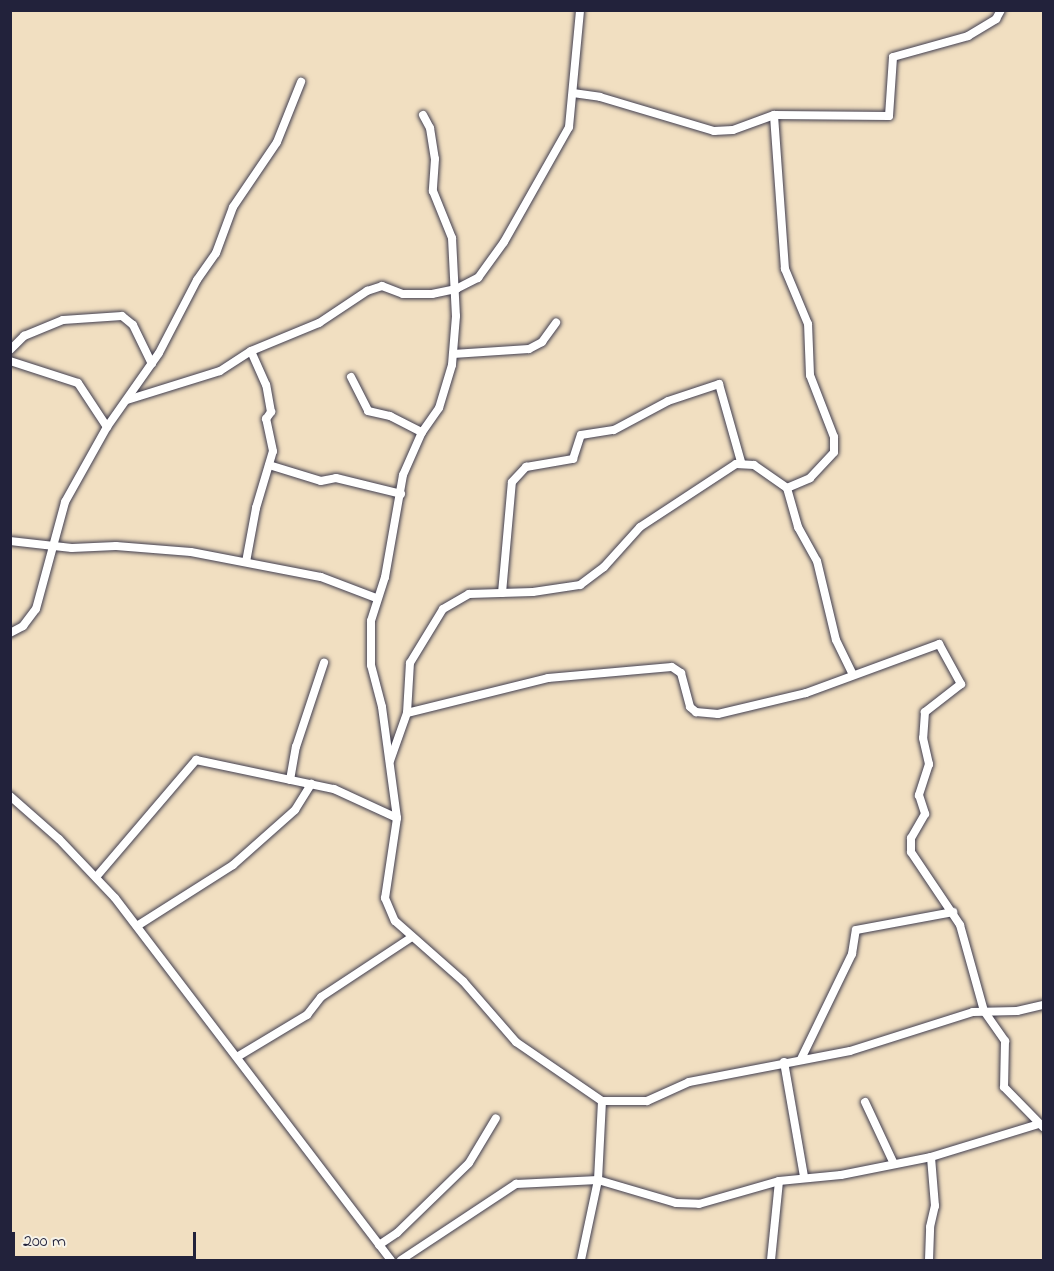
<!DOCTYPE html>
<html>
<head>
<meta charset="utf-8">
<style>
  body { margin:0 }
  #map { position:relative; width:1054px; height:1271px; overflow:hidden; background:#f1dfc1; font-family:"Indie Flower",sans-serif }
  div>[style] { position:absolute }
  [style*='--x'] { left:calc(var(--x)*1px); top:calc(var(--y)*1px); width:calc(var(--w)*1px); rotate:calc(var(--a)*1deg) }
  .roads { filter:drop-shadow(0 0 2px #413e4f) drop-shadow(0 0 2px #413e4f) }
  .minor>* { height:8px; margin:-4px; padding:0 4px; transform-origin:4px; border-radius:4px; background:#fff }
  span { translate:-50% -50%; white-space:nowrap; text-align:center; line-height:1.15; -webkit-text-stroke:6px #f7f3e8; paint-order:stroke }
  .frame { position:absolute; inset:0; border:12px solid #22223b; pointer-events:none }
  .scale { position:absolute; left:12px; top:1232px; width:184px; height:27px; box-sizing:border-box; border:3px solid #22223b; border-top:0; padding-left:8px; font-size:18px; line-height:21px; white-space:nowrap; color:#22223b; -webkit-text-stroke:4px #f7f3e8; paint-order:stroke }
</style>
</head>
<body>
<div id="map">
  <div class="roads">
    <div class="minor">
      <i style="--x:573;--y:93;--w:27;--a:8"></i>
      <i style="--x:600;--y:97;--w:119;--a:16.6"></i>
      <i style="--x:714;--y:131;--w:19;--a:-3"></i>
      <i style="--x:733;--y:130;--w:44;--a:-20.1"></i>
      <i style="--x:774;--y:115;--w:115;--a:0.5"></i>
      <i style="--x:889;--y:116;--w:59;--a:-86.1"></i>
      <i style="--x:893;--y:57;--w:78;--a:-15.6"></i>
      <i style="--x:968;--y:36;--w:33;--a:-31"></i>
      <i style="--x:996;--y:19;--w:10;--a:-61"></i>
      <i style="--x:423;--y:115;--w:15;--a:62"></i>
      <i style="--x:430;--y:128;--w:31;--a:81"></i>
      <i style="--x:435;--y:159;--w:32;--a:94"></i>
      <i style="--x:433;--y:191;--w:51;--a:68"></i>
      <i style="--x:452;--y:238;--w:78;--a:87.1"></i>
      <i style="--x:456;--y:316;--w:49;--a:94.7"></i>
      <i style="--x:452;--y:365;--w:45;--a:106.8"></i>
      <i style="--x:439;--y:408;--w:29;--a:125"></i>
      <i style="--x:422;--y:432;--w:47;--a:113.8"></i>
      <i style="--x:403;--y:475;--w:104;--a:100"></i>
      <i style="--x:385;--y:577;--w:46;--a:107.7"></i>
      <i style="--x:371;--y:621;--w:44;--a:90"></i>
      <i style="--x:371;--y:665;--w:43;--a:75.3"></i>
      <i style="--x:382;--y:707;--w:112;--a:82.3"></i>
      <i style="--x:397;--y:818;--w:81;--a:98.5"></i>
      <i style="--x:385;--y:898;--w:25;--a:67"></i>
      <i style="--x:395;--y:921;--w:91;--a:41.4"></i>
      <i style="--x:463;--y:981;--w:81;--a:49"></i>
      <i style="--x:516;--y:1042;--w:104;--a:34.5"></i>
      <i style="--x:602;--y:1101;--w:45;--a:0"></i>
      <i style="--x:647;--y:1101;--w:46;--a:-24.3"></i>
      <i style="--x:689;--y:1082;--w:164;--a:-10.9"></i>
      <i style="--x:850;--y:1051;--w:129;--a:-17.6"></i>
      <i style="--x:973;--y:1012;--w:44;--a:-1.3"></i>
      <i style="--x:1017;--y:1011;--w:28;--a:-13"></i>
      <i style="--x:10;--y:350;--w:20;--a:-45"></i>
      <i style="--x:24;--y:336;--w:42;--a:-22.3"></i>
      <i style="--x:63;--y:320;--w:59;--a:-3.9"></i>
      <i style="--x:122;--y:316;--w:14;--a:39"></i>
      <i style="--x:133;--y:325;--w:43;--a:64"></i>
      <i style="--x:453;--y:354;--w:76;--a:-3.8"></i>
      <i style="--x:529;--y:349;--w:15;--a:-28"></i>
      <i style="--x:542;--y:342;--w:24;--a:-54"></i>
      <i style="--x:10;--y:361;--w:71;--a:17.9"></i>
      <i style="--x:78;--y:383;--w:53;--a:56.6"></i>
      <i style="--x:351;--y:377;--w:38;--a:63"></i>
      <i style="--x:368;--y:411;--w:23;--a:13"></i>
      <i style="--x:390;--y:416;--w:36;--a:27"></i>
      <i style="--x:127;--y:400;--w:97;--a:-17.3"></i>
      <i style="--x:220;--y:371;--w:37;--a:-33"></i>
      <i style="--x:251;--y:351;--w:74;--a:-22.4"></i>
      <i style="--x:319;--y:323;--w:58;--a:-33.7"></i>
      <i style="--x:367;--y:291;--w:16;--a:-18"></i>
      <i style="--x:382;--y:286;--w:22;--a:21"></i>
      <i style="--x:403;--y:294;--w:29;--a:0"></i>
      <i style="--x:432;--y:294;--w:25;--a:-12"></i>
      <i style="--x:456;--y:289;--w:25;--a:-27"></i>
      <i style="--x:478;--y:278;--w:44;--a:-54.2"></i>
      <i style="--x:504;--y:242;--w:132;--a:-60.5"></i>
      <i style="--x:569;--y:127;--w:118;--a:-84.6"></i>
      <i style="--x:269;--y:465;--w:54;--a:17.1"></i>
      <i style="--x:321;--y:481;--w:15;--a:-11"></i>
      <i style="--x:336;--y:478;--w:67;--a:13.8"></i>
      <i style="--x:787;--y:488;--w:41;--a:74.2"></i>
      <i style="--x:798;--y:527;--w:39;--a:61"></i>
      <i style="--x:817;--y:561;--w:81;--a:76.5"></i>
      <i style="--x:836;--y:640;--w:37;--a:64"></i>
      <i style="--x:10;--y:541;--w:62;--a:6.4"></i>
      <i style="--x:72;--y:548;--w:44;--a:-2.6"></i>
      <i style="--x:116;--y:546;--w:75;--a:4.6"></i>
      <i style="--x:191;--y:552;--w:132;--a:10.9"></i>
      <i style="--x:321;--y:577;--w:59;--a:20.9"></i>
      <i style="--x:246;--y:562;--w:55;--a:-79.5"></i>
      <i style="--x:256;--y:508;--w:59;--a:-73.4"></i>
      <i style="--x:273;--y:451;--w:33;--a:-102"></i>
      <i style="--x:266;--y:419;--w:9;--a:-54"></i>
      <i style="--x:271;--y:412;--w:27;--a:-100"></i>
      <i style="--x:266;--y:385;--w:37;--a:-114"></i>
      <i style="--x:502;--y:593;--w:111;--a:-84.9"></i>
      <i style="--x:512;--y:482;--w:21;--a:-47"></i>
      <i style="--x:526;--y:467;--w:48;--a:-9.7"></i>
      <i style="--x:573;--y:459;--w:25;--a:-72"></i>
      <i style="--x:581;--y:435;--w:33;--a:-9"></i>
      <i style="--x:614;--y:430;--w:61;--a:-28.2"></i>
      <i style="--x:668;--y:401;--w:54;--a:-18.4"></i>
      <i style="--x:719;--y:384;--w:81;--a:74.2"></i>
      <i style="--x:10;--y:633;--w:15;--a:-28"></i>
      <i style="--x:23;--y:626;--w:21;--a:-53"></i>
      <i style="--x:36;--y:609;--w:111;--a:-74.8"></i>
      <i style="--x:65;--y:502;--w:86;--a:-60.8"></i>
      <i style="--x:107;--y:427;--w:90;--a:-54.9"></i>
      <i style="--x:159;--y:353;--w:82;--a:-62.5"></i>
      <i style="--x:197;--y:280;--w:33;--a:-55"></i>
      <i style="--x:216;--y:253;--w:49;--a:-69.7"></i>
      <i style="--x:233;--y:207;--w:78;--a:-55.9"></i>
      <i style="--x:277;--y:142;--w:65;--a:-68.2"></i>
      <i style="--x:407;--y:713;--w:145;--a:-13.9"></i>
      <i style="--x:548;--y:678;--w:124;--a:-5.1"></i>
      <i style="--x:672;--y:667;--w:11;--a:34"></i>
      <i style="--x:681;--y:673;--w:35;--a:75"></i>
      <i style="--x:690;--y:707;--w:8;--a:40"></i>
      <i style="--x:696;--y:712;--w:22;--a:5"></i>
      <i style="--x:718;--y:714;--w:90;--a:-13.4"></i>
      <i style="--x:806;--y:693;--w:142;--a:-20.2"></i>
      <i style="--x:939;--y:644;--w:46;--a:61.2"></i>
      <i style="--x:961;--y:684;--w:46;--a:142.1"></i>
      <i style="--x:925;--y:712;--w:26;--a:94"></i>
      <i style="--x:923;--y:738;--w:27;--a:77"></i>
      <i style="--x:929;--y:764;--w:33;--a:108"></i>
      <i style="--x:919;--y:795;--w:20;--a:72"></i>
      <i style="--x:925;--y:814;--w:28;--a:120"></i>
      <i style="--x:911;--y:838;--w:14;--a:90"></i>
      <i style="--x:911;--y:852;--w:88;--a:56.1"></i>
      <i style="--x:960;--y:925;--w:89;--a:74.4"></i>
      <i style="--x:984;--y:1011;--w:37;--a:55"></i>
      <i style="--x:1005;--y:1041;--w:46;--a:91.2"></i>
      <i style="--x:1004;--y:1087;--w:57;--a:45.7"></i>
      <i style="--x:390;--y:761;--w:51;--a:-70.5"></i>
      <i style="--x:407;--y:713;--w:50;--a:-86.6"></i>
      <i style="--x:410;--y:663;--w:63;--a:-58.6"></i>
      <i style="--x:443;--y:609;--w:30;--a:-30"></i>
      <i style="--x:469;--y:594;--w:64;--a:-1.8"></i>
      <i style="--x:533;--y:592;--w:48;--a:-8.5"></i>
      <i style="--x:580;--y:585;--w:30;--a:-37"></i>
      <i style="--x:604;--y:567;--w:54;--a:-48"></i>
      <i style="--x:640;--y:527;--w:115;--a:-33.3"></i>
      <i style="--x:736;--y:464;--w:18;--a:3"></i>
      <i style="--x:754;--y:465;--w:40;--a:34.9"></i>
      <i style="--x:787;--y:488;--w:25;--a:-23"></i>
      <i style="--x:810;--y:478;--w:35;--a:-47"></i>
      <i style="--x:834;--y:452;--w:15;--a:-90"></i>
      <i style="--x:834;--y:437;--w:66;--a:-111.2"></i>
      <i style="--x:810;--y:375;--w:51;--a:-92.2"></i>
      <i style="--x:808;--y:324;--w:60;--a:-112.7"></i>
      <i style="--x:785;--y:269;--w:154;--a:-94.1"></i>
      <i style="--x:290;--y:780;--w:34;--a:-80"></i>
      <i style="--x:296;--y:747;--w:89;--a:-71.6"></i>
      <i style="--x:10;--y:796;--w:65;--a:41.3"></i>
      <i style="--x:59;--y:839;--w:81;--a:46.5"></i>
      <i style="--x:115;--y:898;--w:455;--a:52.7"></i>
      <i style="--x:97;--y:876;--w:153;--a:-49.5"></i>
      <i style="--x:196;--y:760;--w:141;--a:11.9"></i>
      <i style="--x:334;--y:789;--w:69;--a:24.7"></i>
      <i style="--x:137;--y:926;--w:114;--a:-32.4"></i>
      <i style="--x:233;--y:865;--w:83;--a:-41.6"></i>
      <i style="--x:295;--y:810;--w:31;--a:-58"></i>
      <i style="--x:237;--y:1057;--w:82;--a:-31"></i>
      <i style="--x:307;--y:1015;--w:23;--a:-52"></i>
      <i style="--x:321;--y:997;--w:109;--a:-33.4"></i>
      <i style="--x:801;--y:1059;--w:117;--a:-64.1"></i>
      <i style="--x:852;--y:954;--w:24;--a:-81"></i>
      <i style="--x:856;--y:930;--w:99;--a:-10.5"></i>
      <i style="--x:784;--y:1062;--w:117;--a:80.1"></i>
      <i style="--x:865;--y:1102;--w:68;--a:64.9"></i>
      <i style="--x:379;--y:1245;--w:22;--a:-34"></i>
      <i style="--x:397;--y:1233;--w:100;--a:-44.2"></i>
      <i style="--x:469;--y:1163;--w:52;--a:-59"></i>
      <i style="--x:401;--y:1260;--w:138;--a:-33.5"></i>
      <i style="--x:516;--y:1184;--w:82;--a:-2.8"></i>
      <i style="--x:598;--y:1180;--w:81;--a:16.4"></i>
      <i style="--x:676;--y:1203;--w:23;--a:2"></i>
      <i style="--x:699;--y:1204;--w:83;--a:-16"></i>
      <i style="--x:779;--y:1181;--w:62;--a:-5.5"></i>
      <i style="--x:841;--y:1175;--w:92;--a:-11.3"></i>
      <i style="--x:931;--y:1157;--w:113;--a:-17"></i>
      <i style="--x:581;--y:1260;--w:82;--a:-78"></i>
      <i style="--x:598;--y:1180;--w:79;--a:-87.1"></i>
      <i style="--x:771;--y:1260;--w:79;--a:-84.2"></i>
      <i style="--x:929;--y:1260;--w:33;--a:-88"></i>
      <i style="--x:930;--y:1227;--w:22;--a:-77"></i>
      <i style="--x:935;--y:1206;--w:49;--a:-94.7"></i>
    </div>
  </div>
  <div class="frame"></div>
  <div class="scale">200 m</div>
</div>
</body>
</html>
